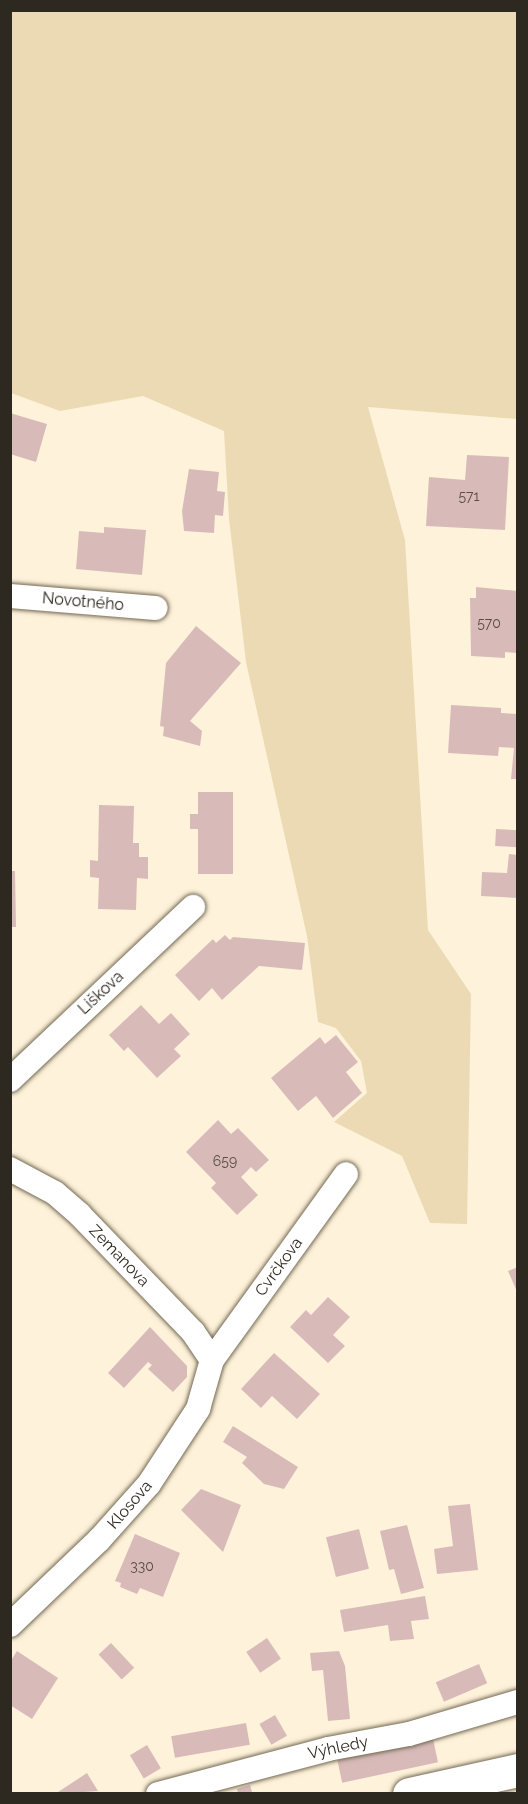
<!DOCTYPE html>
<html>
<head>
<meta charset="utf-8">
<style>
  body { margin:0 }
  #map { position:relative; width:528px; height:1804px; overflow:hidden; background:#fef2da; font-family:Raleway,sans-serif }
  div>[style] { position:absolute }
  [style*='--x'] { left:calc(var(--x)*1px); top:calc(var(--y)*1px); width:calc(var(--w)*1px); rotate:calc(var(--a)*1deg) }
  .green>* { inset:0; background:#ecdab5 }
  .building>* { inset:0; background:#d8bbb9; transform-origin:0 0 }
  .roads { filter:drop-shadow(0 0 2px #736954) drop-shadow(0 0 2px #736954) }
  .street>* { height:24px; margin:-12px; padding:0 12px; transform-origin:12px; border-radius:12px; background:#fff }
  .secondary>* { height:33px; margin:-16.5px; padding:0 16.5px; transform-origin:16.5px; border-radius:16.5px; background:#fff }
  span { translate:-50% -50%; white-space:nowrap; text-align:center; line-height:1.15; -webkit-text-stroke:5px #fff; paint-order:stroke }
  .number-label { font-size:14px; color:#584e46 }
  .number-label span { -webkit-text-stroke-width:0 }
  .street-label { font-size:16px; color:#2d2920 }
  .frame { position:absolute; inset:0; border:12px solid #2d2920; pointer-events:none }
</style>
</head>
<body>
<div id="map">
  <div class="green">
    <i style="clip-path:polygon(10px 11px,517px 11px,517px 419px,368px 407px,405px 540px,428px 930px,471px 994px,467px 1224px,430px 1223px,402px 1156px,334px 1122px,367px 1093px,361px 1061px,336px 1028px,318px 1022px,307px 936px,246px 662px,229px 519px,224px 431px,143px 396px,60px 411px,11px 393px)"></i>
  </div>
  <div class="building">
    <i style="clip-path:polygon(10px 413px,47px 424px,36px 462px,10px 454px)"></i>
    <i style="clip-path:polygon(467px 455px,509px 457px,505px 530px,426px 526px,429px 477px,465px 480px)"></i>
    <i style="clip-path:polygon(189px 469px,219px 472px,217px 491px,225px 492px,223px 516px,215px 515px,214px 533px,184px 531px,182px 511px)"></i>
    <i style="clip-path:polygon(104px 527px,146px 530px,142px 575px,76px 569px,79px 531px,104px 533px)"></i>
    <i style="clip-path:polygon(476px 587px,518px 591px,516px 653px,505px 652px,505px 658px,471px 656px,470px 598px,476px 598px)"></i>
    <i style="clip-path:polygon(196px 626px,241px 663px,190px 721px,202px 731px,200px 746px,163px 736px,164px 727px,160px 726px,166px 663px)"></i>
    <i style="clip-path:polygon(451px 705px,501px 708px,501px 713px,518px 714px,518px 779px,511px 779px,514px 748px,499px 747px,498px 756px,448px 753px)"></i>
    <i style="clip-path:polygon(198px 792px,233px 792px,233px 874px,198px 874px,198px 829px,190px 829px,190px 814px,198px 814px)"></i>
    <i style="clip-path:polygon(99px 805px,134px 806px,133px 843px,139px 843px,139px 857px,148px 857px,148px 879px,137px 878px,136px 910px,98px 909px,99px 878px,90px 877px,90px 860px,98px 861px)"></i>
    <i style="left:496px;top:829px;width:22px;height:17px;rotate:3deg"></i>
    <i style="clip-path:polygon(509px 854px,518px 855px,518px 898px,481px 896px,482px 872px,507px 873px)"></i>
    <i style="clip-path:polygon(10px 871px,15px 871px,16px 927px,10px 927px)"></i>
    <i style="clip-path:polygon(225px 935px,230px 940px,233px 937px,305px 943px,302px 970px,259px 966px,222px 1000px,212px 988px,199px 1001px,175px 975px,213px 939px,216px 943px)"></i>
    <i style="clip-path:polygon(141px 1005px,159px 1024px,171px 1013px,190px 1034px,174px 1049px,181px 1056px,157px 1078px,128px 1047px,124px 1051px,109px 1035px)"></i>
    <i style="clip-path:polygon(336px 1035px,358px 1062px,346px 1072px,362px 1093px,333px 1118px,316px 1096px,298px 1111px,271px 1078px,320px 1037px,325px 1044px)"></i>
    <i style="clip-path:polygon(218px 1120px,231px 1134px,238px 1128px,269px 1160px,256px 1172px,251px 1167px,241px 1177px,258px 1195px,237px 1215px,211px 1188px,216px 1183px,186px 1152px)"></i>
    <i style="clip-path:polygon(518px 1267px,518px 1294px,508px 1271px)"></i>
    <i style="clip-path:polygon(328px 1297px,350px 1317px,333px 1335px,345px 1346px,328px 1363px,290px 1327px,306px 1310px,311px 1315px)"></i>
    <i style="clip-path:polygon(150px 1327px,187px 1366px,187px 1377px,173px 1392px,148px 1369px,152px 1365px,148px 1362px,124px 1388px,108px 1373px)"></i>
    <i style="clip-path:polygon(274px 1353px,320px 1394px,297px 1419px,272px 1396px,261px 1408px,241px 1389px)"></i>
    <i style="clip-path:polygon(233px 1426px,298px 1467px,284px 1489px,264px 1484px,242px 1463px,247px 1457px,223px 1442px)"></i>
    <i style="clip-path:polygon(201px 1489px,241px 1505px,223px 1552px,181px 1510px)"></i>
    <i style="clip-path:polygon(470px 1504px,478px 1570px,437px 1574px,434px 1549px,453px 1546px,448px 1506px)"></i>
    <i style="clip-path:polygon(407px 1525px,424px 1588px,401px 1594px,394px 1569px,389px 1570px,380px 1531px)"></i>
    <i style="left:359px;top:1529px;width:41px;height:34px;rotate:76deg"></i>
    <i style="clip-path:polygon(135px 1534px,180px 1553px,163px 1597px,140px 1588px,137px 1594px,120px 1587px,121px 1583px,115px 1581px)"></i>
    <i style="clip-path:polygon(425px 1596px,429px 1619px,411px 1621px,414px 1639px,390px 1641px,388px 1625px,344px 1632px,340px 1610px)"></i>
    <i style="left:267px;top:1638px;width:25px;height:25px;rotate:56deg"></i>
    <i style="left:111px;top:1643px;width:34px;height:17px;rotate:47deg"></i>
    <i style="clip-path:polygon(17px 1651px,58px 1678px,32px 1719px,10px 1705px,10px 1662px)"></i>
    <i style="clip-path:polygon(339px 1651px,345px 1666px,350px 1719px,328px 1721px,323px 1670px,312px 1671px,310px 1653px)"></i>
    <i style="left:479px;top:1664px;width:21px;height:47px;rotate:67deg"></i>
    <i style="left:275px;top:1715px;width:24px;height:18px;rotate:60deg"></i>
    <i style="left:246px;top:1723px;width:22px;height:76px;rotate:80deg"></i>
    <i style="left:432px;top:1734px;width:29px;height:98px;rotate:78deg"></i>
    <i style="left:147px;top:1745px;width:27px;height:20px;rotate:59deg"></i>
    <i style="clip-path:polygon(87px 1773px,98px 1791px,55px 1794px)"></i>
    <i style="clip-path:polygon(250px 1785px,252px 1792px,238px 1794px,237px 1789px)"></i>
  </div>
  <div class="roads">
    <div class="street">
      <i style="--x:10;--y:596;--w:146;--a:4.7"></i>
      <i style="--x:10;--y:1080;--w:252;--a:-43.4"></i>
      <i style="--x:10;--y:1169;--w:51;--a:28.1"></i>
      <i style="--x:55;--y:1193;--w:33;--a:41"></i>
      <i style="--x:80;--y:1215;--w:163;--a:46"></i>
      <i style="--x:193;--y:1332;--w:34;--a:56"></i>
      <i style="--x:10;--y:1625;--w:123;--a:-43.7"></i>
      <i style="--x:99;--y:1540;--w:75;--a:-48.2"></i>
      <i style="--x:149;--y:1484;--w:90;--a:-56.8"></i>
      <i style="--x:198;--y:1409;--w:51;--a:-74.1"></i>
      <i style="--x:212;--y:1360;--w:229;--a:-54.2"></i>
      <i style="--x:158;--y:1794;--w:176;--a:-14.8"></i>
      <i style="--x:328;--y:1749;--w:82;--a:-10.5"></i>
      <i style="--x:409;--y:1734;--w:114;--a:-16.4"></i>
    </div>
    <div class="secondary">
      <i style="--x:409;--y:1794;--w:112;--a:-12.4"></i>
    </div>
  </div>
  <div class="number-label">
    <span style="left:469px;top:496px">571</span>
    <span style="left:489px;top:623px">570</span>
    <span style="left:225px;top:1161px">659</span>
    <span style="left:142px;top:1566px">330</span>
  </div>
  <div class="street-label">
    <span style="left:83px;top:602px;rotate:5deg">Novotného</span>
    <span style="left:101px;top:993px;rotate:-43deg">Liškova</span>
    <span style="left:119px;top:1256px;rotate:46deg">Zemanova</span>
    <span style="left:279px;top:1267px;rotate:-54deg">Cvrčkova</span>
    <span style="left:130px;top:1505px;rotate:-49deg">Klosova</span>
    <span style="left:338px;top:1748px;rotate:-12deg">Výhledy</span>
  </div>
  <div class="frame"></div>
</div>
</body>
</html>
